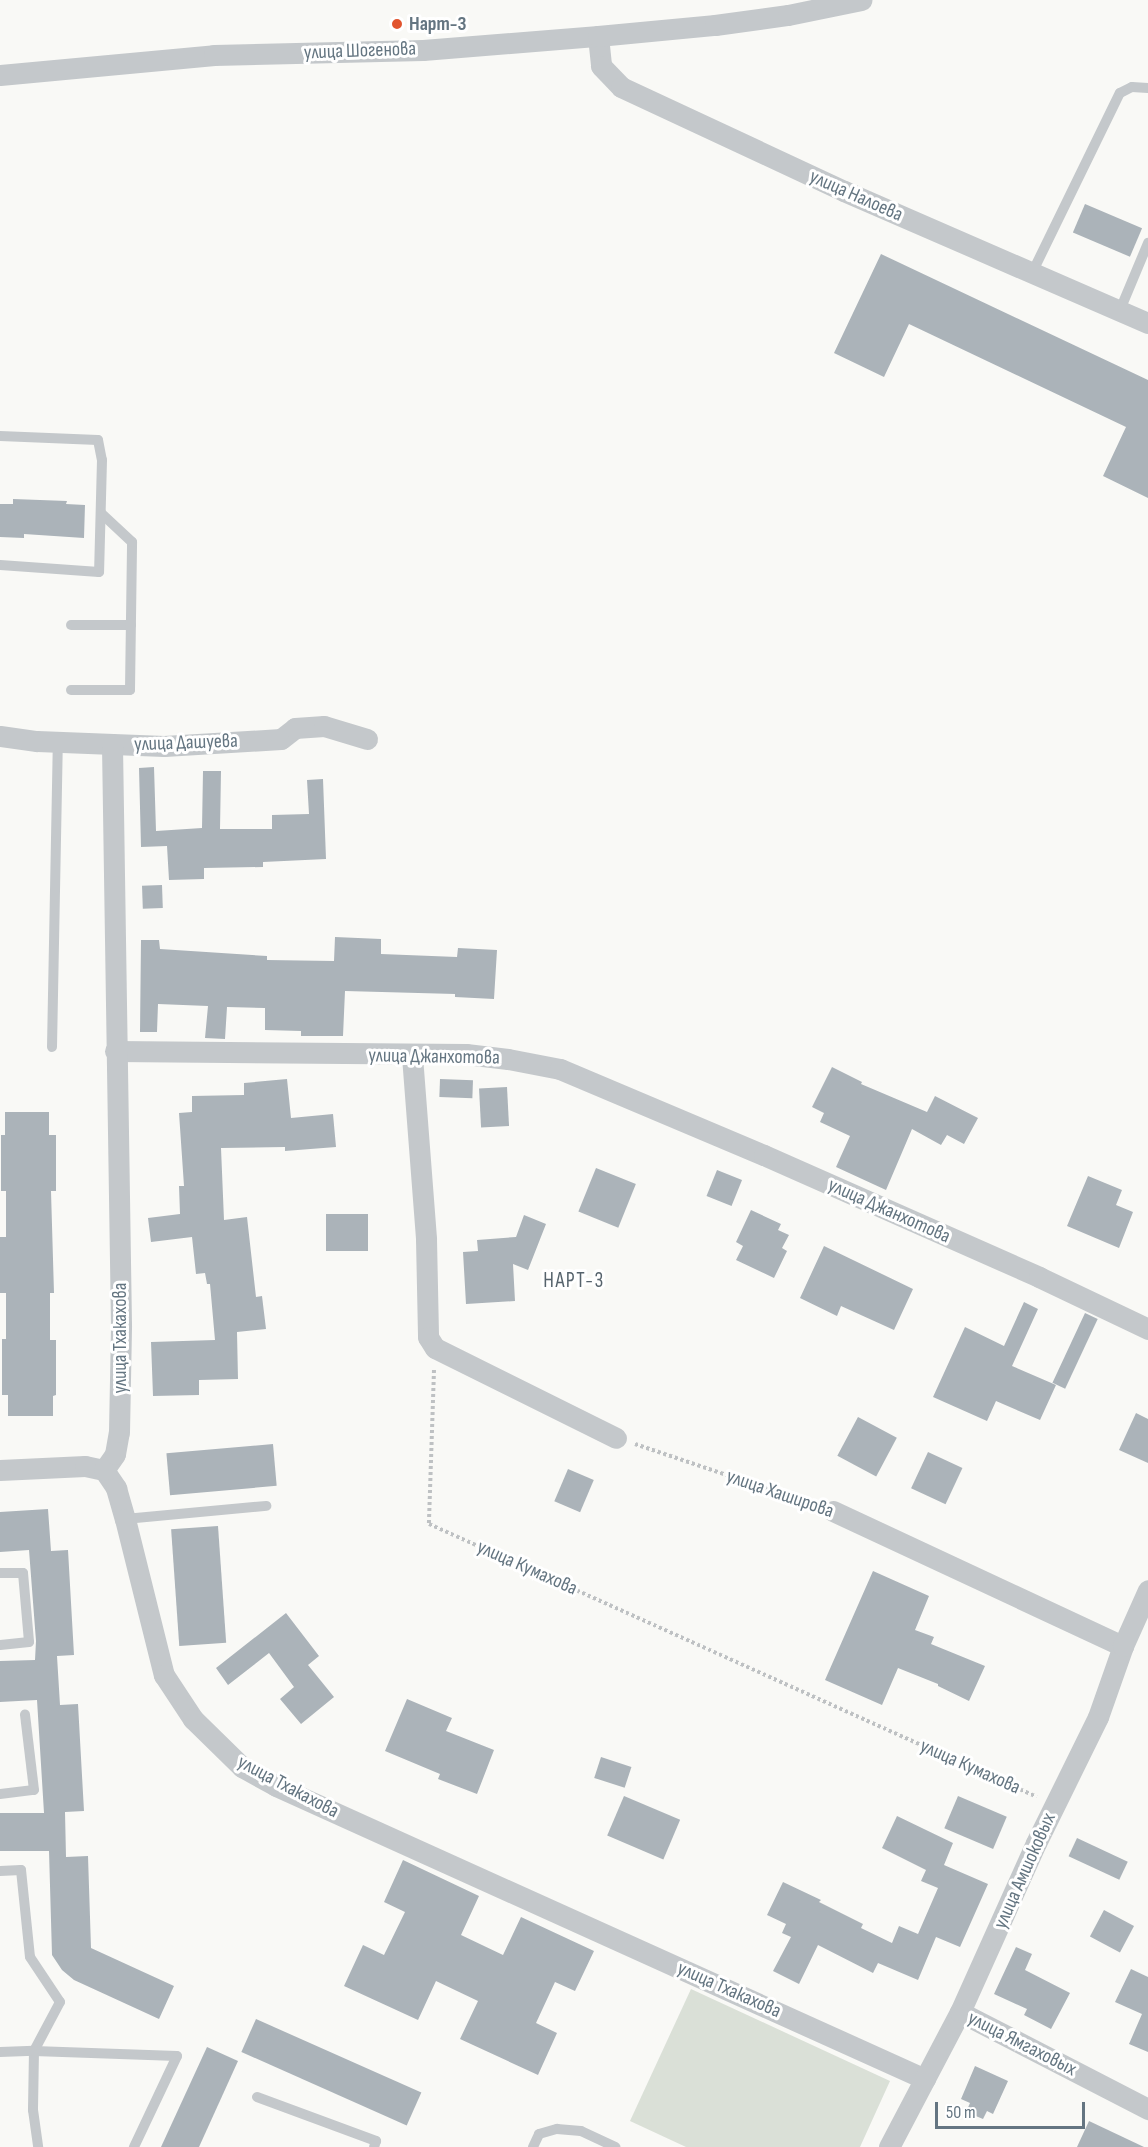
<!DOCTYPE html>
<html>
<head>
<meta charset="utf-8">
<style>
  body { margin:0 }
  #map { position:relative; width:1148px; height:2147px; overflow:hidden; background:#f9f9f6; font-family:"Sofia Sans Condensed",sans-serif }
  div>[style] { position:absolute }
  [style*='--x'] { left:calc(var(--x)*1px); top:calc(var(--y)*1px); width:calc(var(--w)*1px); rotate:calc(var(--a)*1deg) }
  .green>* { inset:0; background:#dae0d7 }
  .building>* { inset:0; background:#abb3b9; transform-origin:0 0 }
  .path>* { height:4px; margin-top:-2px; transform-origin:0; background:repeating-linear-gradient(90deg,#bec1c3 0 3px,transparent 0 6px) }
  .service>* { height:10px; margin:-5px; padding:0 5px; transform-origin:5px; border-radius:5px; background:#c4c8cb }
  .minor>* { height:21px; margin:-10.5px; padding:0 10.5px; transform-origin:10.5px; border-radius:10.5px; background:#c4c8cb }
  .dots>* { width:16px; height:16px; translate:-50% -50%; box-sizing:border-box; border:3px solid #fff; border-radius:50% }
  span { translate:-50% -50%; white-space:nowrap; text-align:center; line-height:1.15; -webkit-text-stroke:6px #fff; paint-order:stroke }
  .poi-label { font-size:20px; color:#647581; font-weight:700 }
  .left { translate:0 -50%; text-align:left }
  .street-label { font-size:20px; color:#647581 }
  .neighbourhood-label { font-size:21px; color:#56636c; letter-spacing:1.5px }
  .scale { position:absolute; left:935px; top:2102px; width:150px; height:27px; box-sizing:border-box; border:3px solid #647581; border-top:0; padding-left:8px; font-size:18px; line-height:21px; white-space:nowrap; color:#647581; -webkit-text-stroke:4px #fff; paint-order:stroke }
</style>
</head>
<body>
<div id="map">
  <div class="green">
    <i style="clip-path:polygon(691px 1989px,890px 2081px,860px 2147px,686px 2147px,630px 2121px)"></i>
  </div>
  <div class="building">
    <i style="left:1085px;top:204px;width:62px;height:31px;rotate:23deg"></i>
    <i style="clip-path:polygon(881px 254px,1148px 380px,1148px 498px,1103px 476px,1126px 427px,909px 324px,884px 377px,834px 353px)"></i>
    <i style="clip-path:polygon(13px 499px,67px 501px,66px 504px,85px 505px,84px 538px,24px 534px,24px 538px,0 537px,0 504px,13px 504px)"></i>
    <i style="clip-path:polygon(154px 767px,156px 831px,202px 828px,203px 771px,221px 771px,220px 829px,272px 829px,272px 815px,309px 814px,307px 780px,323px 779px,326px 859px,263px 862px,263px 867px,204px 868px,204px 879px,169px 880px,167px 846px,141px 847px,139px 768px)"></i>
    <i style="left:162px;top:885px;width:23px;height:20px;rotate:88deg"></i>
    <i style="clip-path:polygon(335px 937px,381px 939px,381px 954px,457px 957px,458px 948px,497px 950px,494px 999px,455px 997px,455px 994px,345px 991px,343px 1036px,301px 1036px,301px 1031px,265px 1030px,265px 1008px,227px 1007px,225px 1039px,205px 1038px,208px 1006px,158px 1004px,157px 1032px,140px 1032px,141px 940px,159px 940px,160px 949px,267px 956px,267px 960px,334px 961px)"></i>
    <i style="clip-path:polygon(832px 1067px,862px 1082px,861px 1084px,927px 1112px,935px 1096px,978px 1118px,964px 1144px,947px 1135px,941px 1145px,912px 1129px,886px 1190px,836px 1167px,850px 1136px,820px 1122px,824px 1113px,812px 1107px)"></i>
    <i style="clip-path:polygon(287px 1079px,291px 1118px,333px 1114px,336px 1147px,285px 1151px,285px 1147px,221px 1148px,224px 1220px,247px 1217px,256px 1297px,262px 1296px,266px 1329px,237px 1332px,238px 1379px,199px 1380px,199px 1395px,153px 1396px,151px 1342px,215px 1340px,210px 1284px,207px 1284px,205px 1273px,196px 1274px,192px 1237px,151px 1242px,148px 1218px,180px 1214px,179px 1186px,184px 1186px,179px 1113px,192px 1112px,192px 1096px,244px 1095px,244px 1083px)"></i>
    <i style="left:440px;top:1079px;width:33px;height:18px;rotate:2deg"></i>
    <i style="left:507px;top:1087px;width:39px;height:28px;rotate:87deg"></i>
    <i style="clip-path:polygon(5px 1112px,49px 1112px,49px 1135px,56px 1135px,56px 1191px,51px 1191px,54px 1293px,50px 1293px,50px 1340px,56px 1340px,56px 1395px,53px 1396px,53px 1416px,8px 1416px,8px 1395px,2px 1395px,2px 1339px,6px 1339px,6px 1293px,0 1293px,0 1237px,6px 1237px,6px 1191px,1px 1191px,1px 1135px,5px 1135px)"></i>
    <i style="left:596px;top:1168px;width:43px;height:47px;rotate:22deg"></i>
    <i style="left:717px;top:1170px;width:27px;height:28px;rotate:22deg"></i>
    <i style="clip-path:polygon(1088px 1176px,1122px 1190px,1116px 1205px,1133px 1212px,1119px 1248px,1067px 1226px)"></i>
    <i style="clip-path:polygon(751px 1210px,781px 1224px,778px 1230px,789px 1235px,782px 1248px,787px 1251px,774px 1278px,736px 1260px,743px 1246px,736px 1242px)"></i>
    <i style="left:368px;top:1214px;width:37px;height:42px;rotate:90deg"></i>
    <i style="clip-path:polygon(524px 1215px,546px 1224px,528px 1270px,513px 1264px,515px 1301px,466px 1304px,463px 1252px,478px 1251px,477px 1240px,516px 1237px)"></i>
    <i style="clip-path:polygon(824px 1246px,913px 1289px,894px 1330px,841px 1306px,837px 1316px,800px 1298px)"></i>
    <i style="clip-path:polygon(1024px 1302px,1038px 1309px,1012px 1366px,1056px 1385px,1040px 1420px,996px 1401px,987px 1421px,933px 1397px,965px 1327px,1004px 1346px)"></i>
    <i style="left:1085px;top:1313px;width:14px;height:77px;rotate:25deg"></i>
    <i style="clip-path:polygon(1136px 1413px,1148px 1419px,1148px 1463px,1119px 1450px)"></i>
    <i style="left:858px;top:1417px;width:44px;height:44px;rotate:28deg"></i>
    <i style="left:273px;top:1444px;width:42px;height:107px;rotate:85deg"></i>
    <i style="left:928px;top:1452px;width:38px;height:40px;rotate:25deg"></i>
    <i style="left:568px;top:1469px;width:28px;height:35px;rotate:23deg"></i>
    <i style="clip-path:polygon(48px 1509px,51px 1551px,68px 1550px,74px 1655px,57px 1656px,60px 1705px,78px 1704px,84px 1811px,65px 1812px,66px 1857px,88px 1856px,91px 1948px,174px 1986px,159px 2019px,74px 1980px,62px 1970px,52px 1955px,49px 1851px,0 1851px,0 1813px,44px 1813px,37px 1700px,0 1702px,0 1661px,35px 1660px,36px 1641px,29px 1550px,0 1552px,0 1512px)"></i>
    <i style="left:218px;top:1526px;width:117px;height:47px;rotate:86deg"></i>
    <i style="clip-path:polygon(873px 1571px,929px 1596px,915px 1630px,934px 1637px,931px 1644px,985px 1666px,969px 1701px,938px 1686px,938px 1684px,898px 1668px,882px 1705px,825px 1680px)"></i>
    <i style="clip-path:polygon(286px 1613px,319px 1656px,308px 1665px,334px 1697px,301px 1724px,280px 1699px,294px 1687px,269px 1653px,228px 1685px,216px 1668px)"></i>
    <i style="clip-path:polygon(407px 1699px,452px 1718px,446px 1731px,494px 1750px,477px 1794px,438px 1779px,440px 1774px,385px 1751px)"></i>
    <i style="left:601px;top:1757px;width:32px;height:22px;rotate:18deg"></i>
    <i style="left:624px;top:1796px;width:61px;height:43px;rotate:23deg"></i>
    <i style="left:958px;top:1796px;width:53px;height:35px;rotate:23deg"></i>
    <i style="clip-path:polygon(897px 1816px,953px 1843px,944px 1865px,988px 1884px,960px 1947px,936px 1937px,918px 1980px,878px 1963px,873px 1973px,818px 1945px,799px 1984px,773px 1971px,791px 1937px,782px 1933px,786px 1924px,767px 1915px,783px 1882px,821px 1900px,819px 1902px,863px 1924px,861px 1928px,892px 1943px,899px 1926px,918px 1934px,938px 1888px,921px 1881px,926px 1870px,882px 1848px)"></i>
    <i style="left:1077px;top:1838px;width:56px;height:20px;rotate:25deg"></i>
    <i style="clip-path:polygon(403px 1860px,479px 1896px,461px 1935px,503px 1955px,521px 1917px,594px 1951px,575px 1991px,555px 1982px,536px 2023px,557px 2033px,538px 2075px,460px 2039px,478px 2001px,436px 1981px,418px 2020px,344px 1986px,363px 1945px,384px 1955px,405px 1912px,384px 1902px)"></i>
    <i style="left:1104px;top:1910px;width:34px;height:30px;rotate:28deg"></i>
    <i style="clip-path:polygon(1016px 1947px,1032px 1954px,1025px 1970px,1070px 1993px,1051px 2029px,1024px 2015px,1027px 2009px,994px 1994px)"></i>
    <i style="clip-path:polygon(1131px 1969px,1148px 1977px,1148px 2052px,1129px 2044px,1142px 2014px,1115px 2002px)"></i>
    <i style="left:256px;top:2019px;width:181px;height:36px;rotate:24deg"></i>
    <i style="clip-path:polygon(207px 2047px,238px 2061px,199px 2147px,161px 2147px)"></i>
    <i style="clip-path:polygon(975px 2066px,1008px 2081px,993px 2114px,987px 2111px,983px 2119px,966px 2112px,970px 2103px,961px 2099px)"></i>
    <i style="clip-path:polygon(1089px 2121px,1144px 2147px,1077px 2147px)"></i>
  </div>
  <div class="path">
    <i style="--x:434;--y:1370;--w:154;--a:91.9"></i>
    <i style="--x:429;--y:1524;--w:666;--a:24.18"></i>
    <i style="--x:635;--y:1444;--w:190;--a:18.7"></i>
  </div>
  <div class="service">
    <i style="--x:1033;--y:271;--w:198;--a:-64"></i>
    <i style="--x:1120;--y:93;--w:13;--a:-27"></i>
    <i style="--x:1132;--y:87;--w:16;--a:4"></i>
    <i style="--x:1120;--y:310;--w:73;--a:-67.3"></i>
    <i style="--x:0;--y:436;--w:98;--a:2.3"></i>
    <i style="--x:98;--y:440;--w:20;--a:79"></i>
    <i style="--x:102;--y:460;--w:112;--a:91.5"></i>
    <i style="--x:99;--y:572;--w:99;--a:-176"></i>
    <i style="--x:71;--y:625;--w:60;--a:0"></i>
    <i style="--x:71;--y:690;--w:59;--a:0"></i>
    <i style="--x:130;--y:690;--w:148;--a:-89.2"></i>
    <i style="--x:132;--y:542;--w:42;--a:-136.9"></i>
    <i style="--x:52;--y:1047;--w:305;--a:-88.9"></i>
    <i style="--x:125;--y:1519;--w:142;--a:-5.3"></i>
    <i style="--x:0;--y:1573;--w:23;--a:0"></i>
    <i style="--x:23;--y:1573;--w:69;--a:85"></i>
    <i style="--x:29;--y:1642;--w:29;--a:174"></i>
    <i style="--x:0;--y:1794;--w:34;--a:-7"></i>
    <i style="--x:34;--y:1790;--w:76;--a:-96.8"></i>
    <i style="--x:0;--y:1871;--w:21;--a:-3"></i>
    <i style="--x:21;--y:1870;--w:87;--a:84.1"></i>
    <i style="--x:30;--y:1957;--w:54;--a:56.3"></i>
    <i style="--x:60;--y:2002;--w:55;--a:118"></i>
    <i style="--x:34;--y:2051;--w:59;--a:91"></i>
    <i style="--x:33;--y:2110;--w:37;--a:82"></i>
    <i style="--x:0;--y:2052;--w:34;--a:-2"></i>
    <i style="--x:34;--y:2051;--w:143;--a:2"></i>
    <i style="--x:177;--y:2056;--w:101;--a:115.3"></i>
    <i style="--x:257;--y:2097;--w:127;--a:20.3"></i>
    <i style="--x:376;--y:2141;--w:6;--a:108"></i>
    <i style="--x:533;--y:2147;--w:14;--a:-65"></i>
    <i style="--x:539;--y:2134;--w:19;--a:-16"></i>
    <i style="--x:557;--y:2129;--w:24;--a:5"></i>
    <i style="--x:581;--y:2131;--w:38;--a:25"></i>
  </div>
  <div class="minor">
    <i style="--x:598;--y:36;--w:30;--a:84"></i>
    <i style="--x:601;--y:66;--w:29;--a:46"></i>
    <i style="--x:621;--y:87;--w:246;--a:25"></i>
    <i style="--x:844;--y:191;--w:331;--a:23.5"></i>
    <i style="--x:0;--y:75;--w:215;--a:-5.3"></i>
    <i style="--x:214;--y:55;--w:209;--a:-1.4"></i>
    <i style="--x:423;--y:50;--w:176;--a:-4.6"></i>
    <i style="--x:598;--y:36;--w:118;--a:-5.4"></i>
    <i style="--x:715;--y:25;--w:74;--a:-7.8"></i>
    <i style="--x:788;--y:15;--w:75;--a:-11.6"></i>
    <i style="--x:0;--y:736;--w:37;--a:8"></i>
    <i style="--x:37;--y:741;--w:127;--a:2.3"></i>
    <i style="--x:164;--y:746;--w:117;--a:-3.4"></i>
    <i style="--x:281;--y:739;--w:18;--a:-38"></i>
    <i style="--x:295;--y:728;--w:29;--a:-4"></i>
    <i style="--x:324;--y:726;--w:45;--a:16.8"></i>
    <i style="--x:115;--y:1051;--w:351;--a:0.5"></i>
    <i style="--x:466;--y:1054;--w:42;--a:6.8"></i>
    <i style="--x:508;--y:1059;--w:53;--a:10.9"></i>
    <i style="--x:560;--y:1069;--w:221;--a:22.9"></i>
    <i style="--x:764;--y:1155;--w:301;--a:23.9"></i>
    <i style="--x:1039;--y:1277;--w:121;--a:25.5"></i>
    <i style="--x:412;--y:1056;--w:184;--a:85.6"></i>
    <i style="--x:426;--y:1239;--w:98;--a:88.8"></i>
    <i style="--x:428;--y:1337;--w:13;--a:58"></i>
    <i style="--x:435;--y:1348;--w:202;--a:26.4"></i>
    <i style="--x:0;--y:1470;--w:85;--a:-2.7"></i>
    <i style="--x:85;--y:1466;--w:19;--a:12"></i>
    <i style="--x:104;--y:1470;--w:22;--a:56"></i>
    <i style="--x:116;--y:1488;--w:32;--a:74"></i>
    <i style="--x:125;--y:1519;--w:161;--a:76"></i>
    <i style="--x:164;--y:1675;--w:53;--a:56.6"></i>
    <i style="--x:193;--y:1719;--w:69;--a:44.4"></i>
    <i style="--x:242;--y:1767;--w:39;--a:29"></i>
    <i style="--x:276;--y:1786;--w:712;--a:24.3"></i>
    <i style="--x:104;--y:1470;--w:19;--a:-55"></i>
    <i style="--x:115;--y:1454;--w:22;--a:-80"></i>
    <i style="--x:119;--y:1432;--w:107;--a:-88.9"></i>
    <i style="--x:121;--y:1325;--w:581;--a:-90.89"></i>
    <i style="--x:833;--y:1511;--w:320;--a:25"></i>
    <i style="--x:960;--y:2012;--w:212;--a:27.3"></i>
    <i style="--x:889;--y:2147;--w:153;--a:-62.3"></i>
    <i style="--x:960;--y:2012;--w:185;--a:-65.8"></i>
    <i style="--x:1036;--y:1843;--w:140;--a:-63.8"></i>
    <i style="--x:1098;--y:1717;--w:75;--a:-70.6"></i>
    <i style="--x:1123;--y:1646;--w:61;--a:-65.9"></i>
  </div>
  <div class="dots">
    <i style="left:397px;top:24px;background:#e1542e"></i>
  </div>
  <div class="poi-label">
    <span class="left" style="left:409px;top:24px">Нарт-3</span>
  </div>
  <div class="street-label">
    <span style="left:360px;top:51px;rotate:-2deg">улица Шогенова</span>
    <span style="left:856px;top:196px;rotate:24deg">улица Налоева</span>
    <span style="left:186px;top:743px;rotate:-2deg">улица Дашуева</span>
    <span style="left:434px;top:1057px;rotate:1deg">улица Джанхотова</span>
    <span style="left:889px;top:1211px;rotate:24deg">улица Джанхотова</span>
    <span style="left:120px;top:1338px;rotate:-90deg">улица Тхакахова</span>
    <span style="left:780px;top:1494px;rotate:19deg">улица Хаширова</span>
    <span style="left:527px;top:1568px;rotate:24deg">улица Кумахова</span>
    <span style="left:970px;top:1767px;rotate:24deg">улица Кумахова</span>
    <span style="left:288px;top:1787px;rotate:28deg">улица Тхакахова</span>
    <span style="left:1025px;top:1871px;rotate:-66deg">улица Амшоковых</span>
    <span style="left:729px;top:1990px;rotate:24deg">улица Тхакахова</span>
    <span style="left:1022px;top:2044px;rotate:27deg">улица Ямгаховых</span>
  </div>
  <div class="neighbourhood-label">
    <span style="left:574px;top:1281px">НАРТ-3</span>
  </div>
  <div class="scale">50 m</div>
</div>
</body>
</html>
